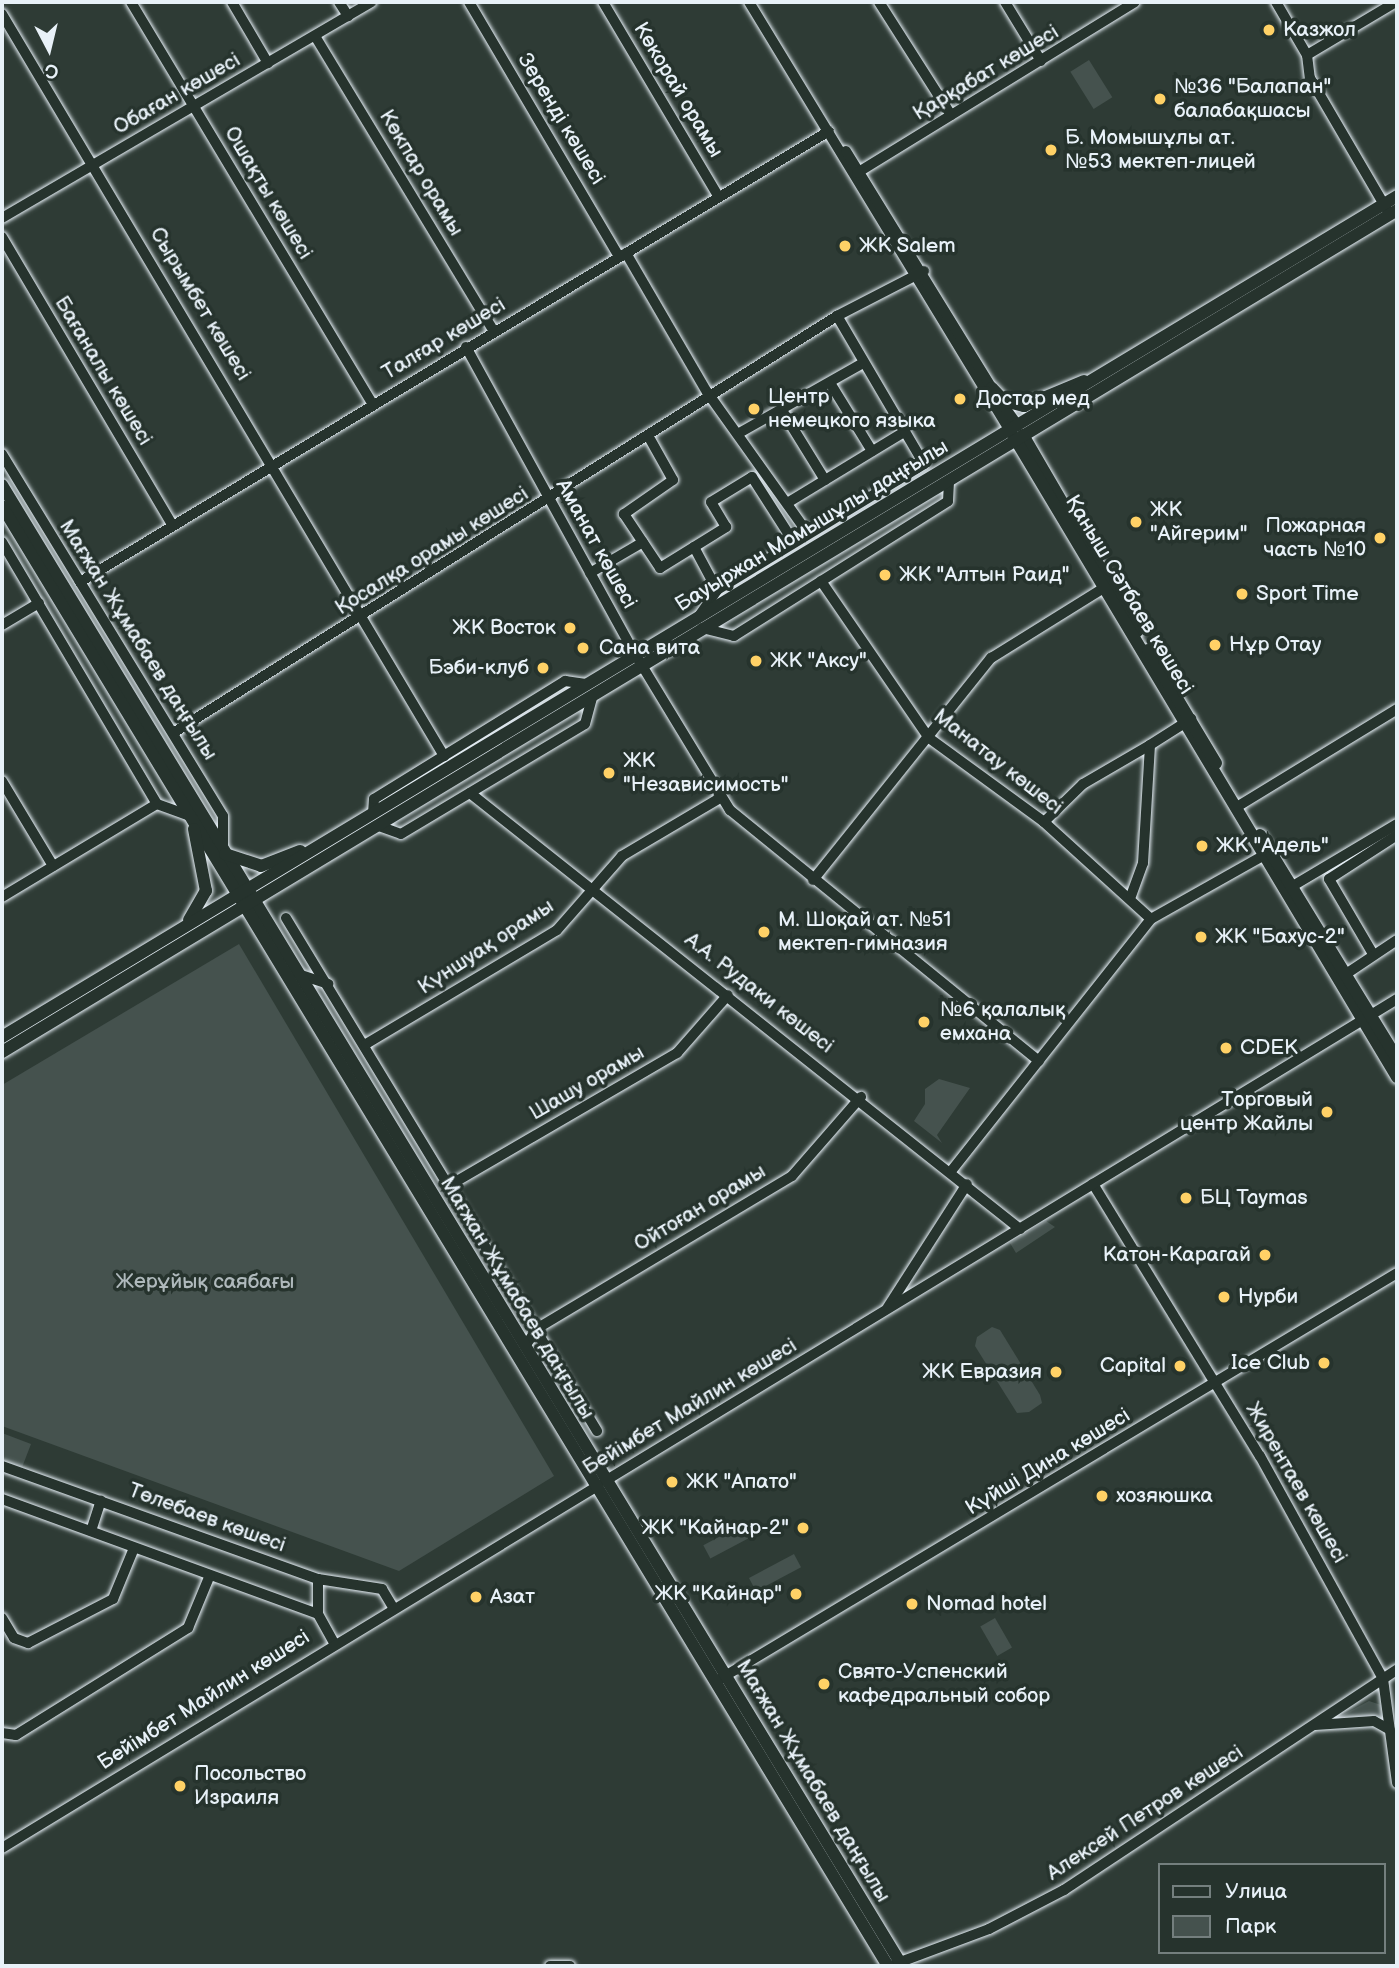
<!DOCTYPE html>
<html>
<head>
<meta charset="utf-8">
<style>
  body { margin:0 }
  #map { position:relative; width:1399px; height:1968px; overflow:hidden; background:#2e3b35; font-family:"Balsamiq Sans",sans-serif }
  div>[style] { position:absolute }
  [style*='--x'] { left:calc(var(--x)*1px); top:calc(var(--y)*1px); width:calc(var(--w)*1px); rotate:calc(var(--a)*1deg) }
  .green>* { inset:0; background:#45524e; transform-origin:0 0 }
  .roads { filter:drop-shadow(0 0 2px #e8f1f8) drop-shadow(0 0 2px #e8f1f8) }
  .minor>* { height:10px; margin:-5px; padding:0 5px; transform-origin:5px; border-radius:5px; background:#26332d }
  .major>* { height:12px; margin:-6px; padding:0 6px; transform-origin:6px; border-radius:6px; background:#26332d }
  .dots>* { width:19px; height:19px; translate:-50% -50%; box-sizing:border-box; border:4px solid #26332d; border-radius:50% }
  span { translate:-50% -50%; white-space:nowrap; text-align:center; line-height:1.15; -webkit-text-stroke:7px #26332d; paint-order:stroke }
  .poi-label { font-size:21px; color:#e8f1f8 }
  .left { translate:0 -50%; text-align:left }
  .right { translate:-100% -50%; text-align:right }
  .street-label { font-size:21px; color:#e8f1f8 }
  .park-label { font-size:21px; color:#afb9bc }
  .frame { position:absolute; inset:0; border:4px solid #e8f1f8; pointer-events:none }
  .legend { position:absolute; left:1158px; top:1863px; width:228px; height:91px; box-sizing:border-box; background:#26332d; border:2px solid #747f7e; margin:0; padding:9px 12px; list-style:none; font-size:21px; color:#e8f1f8 }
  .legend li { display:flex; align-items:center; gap:14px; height:35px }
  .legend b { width:35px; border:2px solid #747f7e }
  .north { position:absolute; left:14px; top:14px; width:70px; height:70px; -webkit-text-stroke:5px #26332d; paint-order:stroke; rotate:173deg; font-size:19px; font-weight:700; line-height:28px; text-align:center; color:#e8f1f8 }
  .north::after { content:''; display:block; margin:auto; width:24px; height:32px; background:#e8f1f8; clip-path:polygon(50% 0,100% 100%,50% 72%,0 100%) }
</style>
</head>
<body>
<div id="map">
  <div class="green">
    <i style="left:1089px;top:60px;width:44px;height:22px;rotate:58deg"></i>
    <i style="clip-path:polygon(239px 944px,554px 1476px,399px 1571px,2px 1426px,2px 1085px)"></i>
    <i style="clip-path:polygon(939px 1079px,970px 1088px,937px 1135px,942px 1143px,914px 1121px,925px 1104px,925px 1089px)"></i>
    <i style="clip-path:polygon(1046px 1221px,1055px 1227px,1016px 1253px,1010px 1243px)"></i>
    <i style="clip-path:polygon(992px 1327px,1000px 1330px,1040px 1395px,1042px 1403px,1029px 1412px,1017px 1413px,975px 1346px,977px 1337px)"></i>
    <i style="clip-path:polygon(2px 1433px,31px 1444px,21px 1470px,2px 1463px)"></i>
    <i style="left:751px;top:1520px;width:15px;height:54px;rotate:62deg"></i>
    <i style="left:794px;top:1554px;width:15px;height:51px;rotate:62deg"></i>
    <i style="left:995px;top:1618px;width:34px;height:17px;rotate:60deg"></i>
    <i style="clip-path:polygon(1369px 1701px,1381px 1705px,1382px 1718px,1333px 1720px)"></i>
  </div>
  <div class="roads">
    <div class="minor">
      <i style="--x:131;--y:2;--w:469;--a:59"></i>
      <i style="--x:232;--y:2;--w:71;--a:59.5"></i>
      <i style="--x:339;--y:2;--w:17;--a:57"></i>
      <i style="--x:469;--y:2;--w:296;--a:59.5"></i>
      <i style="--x:603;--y:2;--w:227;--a:59.3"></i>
      <i style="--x:749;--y:2;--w:502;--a:58.68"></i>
      <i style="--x:879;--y:2;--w:134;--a:57.5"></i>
      <i style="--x:1005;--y:2;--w:69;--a:58.6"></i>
      <i style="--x:1276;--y:2;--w:61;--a:59.7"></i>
      <i style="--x:1307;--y:55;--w:23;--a:83"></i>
      <i style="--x:1310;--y:78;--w:153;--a:59.7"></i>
      <i style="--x:2;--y:14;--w:864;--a:59.22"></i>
      <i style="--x:315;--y:36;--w:345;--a:58.8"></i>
      <i style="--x:1307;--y:55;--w:104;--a:-30.8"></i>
      <i style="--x:846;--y:151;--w:275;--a:58.4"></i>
      <i style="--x:857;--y:173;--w:326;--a:-31.6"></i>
      <i style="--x:2;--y:218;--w:428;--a:-30.3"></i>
      <i style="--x:2;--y:237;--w:334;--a:59.4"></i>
      <i style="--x:626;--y:253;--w:161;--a:59.8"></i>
      <i style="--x:707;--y:392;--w:171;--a:54.5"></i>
      <i style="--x:466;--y:347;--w:350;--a:61.2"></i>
      <i style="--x:635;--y:654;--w:183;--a:58.7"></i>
      <i style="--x:730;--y:810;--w:398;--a:39.1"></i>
      <i style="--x:830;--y:383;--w:80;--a:58.3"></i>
      <i style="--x:998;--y:398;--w:34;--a:54"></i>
      <i style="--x:783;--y:412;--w:80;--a:58.3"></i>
      <i style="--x:741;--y:432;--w:140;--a:-29.5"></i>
      <i style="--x:650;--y:439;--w:47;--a:60.7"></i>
      <i style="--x:673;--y:480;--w:60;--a:145.2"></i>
      <i style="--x:624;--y:514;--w:65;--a:56.3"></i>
      <i style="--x:660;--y:568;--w:78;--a:-31.8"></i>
      <i style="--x:726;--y:527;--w:29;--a:-121"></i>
      <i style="--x:711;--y:502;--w:48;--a:-31.4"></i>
      <i style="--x:752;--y:477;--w:76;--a:57.4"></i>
      <i style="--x:2;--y:454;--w:424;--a:58.6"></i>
      <i style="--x:223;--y:816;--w:34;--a:90"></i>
      <i style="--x:789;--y:502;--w:135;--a:-31.3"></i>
      <i style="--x:2;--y:542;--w:304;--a:59.4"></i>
      <i style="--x:157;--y:804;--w:33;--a:20"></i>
      <i style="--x:694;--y:547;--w:49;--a:61.9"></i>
      <i style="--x:590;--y:573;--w:61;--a:-30.3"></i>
      <i style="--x:821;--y:581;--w:191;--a:55.5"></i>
      <i style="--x:929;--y:738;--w:142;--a:36.1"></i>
      <i style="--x:1044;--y:822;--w:144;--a:42.2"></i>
      <i style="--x:80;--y:582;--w:874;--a:-31.05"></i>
      <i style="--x:699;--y:616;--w:32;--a:-55"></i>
      <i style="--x:717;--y:590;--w:242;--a:-31.3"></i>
      <i style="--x:924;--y:464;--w:172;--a:-120.4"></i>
      <i style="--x:2;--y:625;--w:43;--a:-30.7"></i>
      <i style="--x:702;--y:628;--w:33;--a:14"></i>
      <i style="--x:734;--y:636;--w:253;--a:-32.2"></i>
      <i style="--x:948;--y:501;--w:17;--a:-87"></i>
      <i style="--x:173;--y:733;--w:784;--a:-32.13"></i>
      <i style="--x:837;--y:316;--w:98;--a:-27.3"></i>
      <i style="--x:2;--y:781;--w:99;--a:59"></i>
      <i style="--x:470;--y:793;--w:702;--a:38.4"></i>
      <i style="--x:1240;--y:805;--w:184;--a:-31.4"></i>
      <i style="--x:373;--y:813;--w:14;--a:-86"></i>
      <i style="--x:374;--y:799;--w:225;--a:-31.7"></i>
      <i style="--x:565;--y:681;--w:21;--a:8"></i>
      <i style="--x:1044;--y:822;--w:54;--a:-44.3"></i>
      <i style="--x:1083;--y:784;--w:78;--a:-30.2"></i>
      <i style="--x:379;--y:826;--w:23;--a:20"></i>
      <i style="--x:401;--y:834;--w:214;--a:-30.9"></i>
      <i style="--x:585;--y:724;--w:30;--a:-75"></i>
      <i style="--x:813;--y:880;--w:285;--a:-51.3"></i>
      <i style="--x:991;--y:658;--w:131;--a:-31.9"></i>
      <i style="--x:1286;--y:890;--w:129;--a:-30.7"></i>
      <i style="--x:1131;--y:896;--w:35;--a:-70"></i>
      <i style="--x:1143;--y:863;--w:118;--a:-86.6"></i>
      <i style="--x:1150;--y:745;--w:49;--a:-32.4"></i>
      <i style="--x:2;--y:897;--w:181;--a:-31"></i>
      <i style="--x:286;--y:918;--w:600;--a:58.77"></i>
      <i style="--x:1373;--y:954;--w:87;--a:-120.4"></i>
      <i style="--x:1329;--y:879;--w:81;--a:-32.9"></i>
      <i style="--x:298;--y:974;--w:32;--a:18"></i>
      <i style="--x:1346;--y:974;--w:61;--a:-33.7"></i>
      <i style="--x:366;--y:1044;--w:222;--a:-30.8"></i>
      <i style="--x:557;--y:930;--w:98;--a:-48.7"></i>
      <i style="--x:622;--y:856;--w:114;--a:-30.6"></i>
      <i style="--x:952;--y:1170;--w:320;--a:-51.6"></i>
      <i style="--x:1151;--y:919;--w:129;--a:-29.4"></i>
      <i style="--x:1093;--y:1184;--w:319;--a:58.5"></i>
      <i style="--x:1260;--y:1456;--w:255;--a:61.1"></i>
      <i style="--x:1383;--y:1679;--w:105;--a:82.3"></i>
      <i style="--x:450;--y:1185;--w:263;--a:-30.2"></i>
      <i style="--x:677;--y:1053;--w:77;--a:-48.7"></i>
      <i style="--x:888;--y:1307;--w:146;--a:-57.3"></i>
      <i style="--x:525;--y:1346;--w:22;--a:-54"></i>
      <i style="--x:538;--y:1328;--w:296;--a:-30.9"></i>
      <i style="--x:792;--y:1176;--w:105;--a:-48.9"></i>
      <i style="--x:2;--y:1466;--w:336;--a:19.7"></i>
      <i style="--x:318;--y:1579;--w:65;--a:8.9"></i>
      <i style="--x:382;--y:1589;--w:21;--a:59"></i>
      <i style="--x:605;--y:1481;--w:927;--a:-31.32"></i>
      <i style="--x:2;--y:1499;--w:336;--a:20"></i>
      <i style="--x:318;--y:1614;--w:33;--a:61"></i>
      <i style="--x:91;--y:1531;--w:32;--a:-72"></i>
      <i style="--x:318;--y:1614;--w:35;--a:-90"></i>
      <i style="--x:2;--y:1618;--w:23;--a:59"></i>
      <i style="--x:14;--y:1638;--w:15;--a:20"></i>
      <i style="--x:28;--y:1643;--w:96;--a:-27.4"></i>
      <i style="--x:113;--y:1599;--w:55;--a:-67.6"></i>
      <i style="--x:720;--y:1679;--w:789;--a:-30.95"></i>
      <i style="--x:1315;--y:1725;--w:59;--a:-3.9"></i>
      <i style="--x:1374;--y:1721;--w:18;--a:29"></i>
      <i style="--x:2;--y:1733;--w:14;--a:8"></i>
      <i style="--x:16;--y:1735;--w:203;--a:-31.9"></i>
      <i style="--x:188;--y:1628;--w:57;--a:-67.5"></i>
      <i style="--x:2;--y:1848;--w:695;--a:-31.29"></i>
      <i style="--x:895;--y:1964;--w:100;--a:-20.4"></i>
      <i style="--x:989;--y:1929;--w:85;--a:-27.5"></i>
      <i style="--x:1064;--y:1890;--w:399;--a:-33.5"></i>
      <i style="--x:550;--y:1966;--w:20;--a:0"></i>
    </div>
    <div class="major">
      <i style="--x:992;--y:388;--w:18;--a:47"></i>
      <i style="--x:1004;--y:401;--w:21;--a:14"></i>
      <i style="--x:1024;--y:406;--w:65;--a:-22.6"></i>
      <i style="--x:1023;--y:435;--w:227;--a:59.8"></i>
      <i style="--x:1014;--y:437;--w:746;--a:59.1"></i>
      <i style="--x:2;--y:485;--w:1733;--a:58.71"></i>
      <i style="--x:2;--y:506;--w:1708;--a:58.75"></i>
      <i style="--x:1148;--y:650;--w:132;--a:59"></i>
      <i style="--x:1260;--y:835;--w:263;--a:58.5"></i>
      <i style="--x:225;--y:854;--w:38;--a:18"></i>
      <i style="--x:261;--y:866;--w:42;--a:-21"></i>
      <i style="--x:189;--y:920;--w:34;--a:-60"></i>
      <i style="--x:206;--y:891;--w:63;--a:-101"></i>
      <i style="--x:2;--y:1037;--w:1629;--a:-31.08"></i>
      <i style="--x:2;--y:1052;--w:1629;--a:-31.11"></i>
    </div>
  </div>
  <div class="dots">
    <i style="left:1269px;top:30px;background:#ffd166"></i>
    <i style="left:1160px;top:99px;background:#ffd166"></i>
    <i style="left:1051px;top:150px;background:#ffd166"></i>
    <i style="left:845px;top:246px;background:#ffd166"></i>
    <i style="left:960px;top:399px;background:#ffd166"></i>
    <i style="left:754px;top:409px;background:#ffd166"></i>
    <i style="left:1136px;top:522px;background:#ffd166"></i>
    <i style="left:1380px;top:538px;background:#ffd166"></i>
    <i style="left:885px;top:575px;background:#ffd166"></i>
    <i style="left:1242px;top:594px;background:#ffd166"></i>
    <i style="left:570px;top:628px;background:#ffd166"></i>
    <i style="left:1215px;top:645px;background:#ffd166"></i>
    <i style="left:583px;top:648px;background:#ffd166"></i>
    <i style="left:756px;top:661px;background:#ffd166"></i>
    <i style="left:543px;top:668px;background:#ffd166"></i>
    <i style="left:609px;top:773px;background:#ffd166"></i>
    <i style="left:1202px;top:846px;background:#ffd166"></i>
    <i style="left:764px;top:932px;background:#ffd166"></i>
    <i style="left:1201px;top:937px;background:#ffd166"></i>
    <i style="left:924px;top:1022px;background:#ffd166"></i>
    <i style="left:1226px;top:1048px;background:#ffd166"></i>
    <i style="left:1327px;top:1112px;background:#ffd166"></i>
    <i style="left:1186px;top:1198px;background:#ffd166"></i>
    <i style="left:1265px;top:1255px;background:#ffd166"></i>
    <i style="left:1224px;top:1297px;background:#ffd166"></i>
    <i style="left:1324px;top:1363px;background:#ffd166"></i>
    <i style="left:1180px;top:1366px;background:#ffd166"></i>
    <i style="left:1056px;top:1372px;background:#ffd166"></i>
    <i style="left:672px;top:1482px;background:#ffd166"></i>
    <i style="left:1102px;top:1496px;background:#ffd166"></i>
    <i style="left:803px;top:1528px;background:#ffd166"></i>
    <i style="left:796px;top:1594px;background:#ffd166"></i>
    <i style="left:476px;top:1597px;background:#ffd166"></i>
    <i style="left:912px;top:1604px;background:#ffd166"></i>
    <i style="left:824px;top:1684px;background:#ffd166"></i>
    <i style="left:180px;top:1786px;background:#ffd166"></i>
  </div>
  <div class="poi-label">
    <span class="left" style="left:1283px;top:30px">Казжол</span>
    <span class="left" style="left:1174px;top:99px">№36 "Балапан"<br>балабақшасы</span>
    <span class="left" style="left:1065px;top:150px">Б. Момышұлы ат.<br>№53 мектеп-лицей</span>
    <span class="left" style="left:859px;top:246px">ЖК Salem</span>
    <span class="left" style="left:768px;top:409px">Центр<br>немецкого языка</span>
    <span class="left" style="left:976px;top:399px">Достар мед</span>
    <span class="left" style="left:1150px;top:522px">ЖК<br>"Айгерим"</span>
    <span class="right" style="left:1366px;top:538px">Пожарная<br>часть №10</span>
    <span class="left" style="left:899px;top:575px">ЖК "Алтын Раид"</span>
    <span class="left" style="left:1256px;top:594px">Sport Time</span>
    <span class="right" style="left:556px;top:628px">ЖК Восток</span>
    <span class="left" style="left:1229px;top:645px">Нұр Отау</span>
    <span class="left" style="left:599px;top:648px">Сана вита</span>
    <span class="left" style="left:770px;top:661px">ЖК "Аксу"</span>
    <span class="right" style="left:529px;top:668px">Бэби-клуб</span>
    <span class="left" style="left:623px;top:773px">ЖК<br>"Независимость"</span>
    <span class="left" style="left:1216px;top:846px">ЖК "Адель"</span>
    <span class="left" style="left:778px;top:932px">М. Шоқай ат. №51<br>мектеп-гимназия</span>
    <span class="left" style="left:1215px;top:937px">ЖК "Бахус-2"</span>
    <span class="left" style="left:940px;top:1022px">№6 қалалық<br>емхана</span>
    <span class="left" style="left:1240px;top:1048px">CDEK</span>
    <span class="right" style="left:1313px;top:1112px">Торговый<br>центр Жайлы</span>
    <span class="left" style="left:1200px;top:1198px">БЦ Taymas</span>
    <span class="right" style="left:1251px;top:1255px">Катон-Карагай</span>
    <span class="left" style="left:1238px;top:1297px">Нурби</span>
    <span class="right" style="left:1310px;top:1363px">Ice Club</span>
    <span class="right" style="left:1166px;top:1366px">Capital</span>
    <span class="right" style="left:1042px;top:1372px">ЖК Евразия</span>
    <span class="left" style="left:686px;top:1482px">ЖК "Апато"</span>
    <span class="left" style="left:1116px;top:1496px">хозяюшка</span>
    <span class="right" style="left:789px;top:1528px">ЖК "Кайнар-2"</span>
    <span class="right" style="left:782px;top:1594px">ЖК "Кайнар"</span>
    <span class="left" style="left:490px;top:1597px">Азат</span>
    <span class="left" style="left:926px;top:1604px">Nomad hotel</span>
    <span class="left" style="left:838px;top:1684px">Свято-Успенский<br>кафедральный собор</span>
    <span class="left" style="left:194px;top:1786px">Посольство<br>Израиля</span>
  </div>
  <div class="street-label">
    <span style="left:986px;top:73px;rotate:-31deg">Қарқабат көшесі</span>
    <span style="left:678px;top:90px;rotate:59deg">Көкорай орамы</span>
    <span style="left:177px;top:94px;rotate:-30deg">Обаған көшесі</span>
    <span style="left:561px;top:119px;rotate:59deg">Зеренді көшесі</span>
    <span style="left:421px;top:173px;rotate:59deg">Көкпар орамы</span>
    <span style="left:268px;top:193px;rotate:59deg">Ошақты көшесі</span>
    <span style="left:200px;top:304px;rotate:59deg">Сырымбет көшесі</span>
    <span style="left:444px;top:339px;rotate:-31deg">Талғар көшесі</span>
    <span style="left:103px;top:371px;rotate:59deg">Бағаналы көшесі</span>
    <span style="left:812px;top:526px;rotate:-31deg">Бауыржан Момышұлы даңғылы</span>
    <span style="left:596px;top:544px;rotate:61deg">Аманат көшесі</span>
    <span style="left:432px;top:551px;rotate:-32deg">Қосалқа орамы көшесі</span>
    <span style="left:1129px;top:595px;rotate:59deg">Қаныш Сәтбаев көшесі</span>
    <span style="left:138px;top:640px;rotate:58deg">Мағжан Жұмабаев даңғылы</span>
    <span style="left:998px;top:762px;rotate:38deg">Манатау көшесі</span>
    <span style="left:486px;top:947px;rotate:-33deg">Күншуақ орамы</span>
    <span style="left:759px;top:993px;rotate:38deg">А.А. Рудаки көшесі</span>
    <span style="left:587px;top:1083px;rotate:-30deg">Шашу орамы</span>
    <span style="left:700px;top:1208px;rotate:-31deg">Ойтоған орамы</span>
    <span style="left:517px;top:1298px;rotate:59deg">Мағжан Жұмабаев даңғылы</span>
    <span style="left:690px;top:1407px;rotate:-31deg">Бейімбет Майлин көшесі</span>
    <span style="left:1048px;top:1462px;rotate:-31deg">Күйші Дина көшесі</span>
    <span style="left:1296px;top:1483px;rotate:60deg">Жирентаев көшесі</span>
    <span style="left:207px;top:1518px;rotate:20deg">Төлебаев көшесі</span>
    <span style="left:204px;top:1700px;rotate:-32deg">Бейімбет Майлин көшесі</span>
    <span style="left:813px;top:1781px;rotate:59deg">Мағжан Жұмабаев даңғылы</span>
    <span style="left:1145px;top:1813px;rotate:-33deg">Алексей Петров көшесі</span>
  </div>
  <div class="park-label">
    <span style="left:205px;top:1282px">Жерұйық саябағы</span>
  </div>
  <div class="frame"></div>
  <ul class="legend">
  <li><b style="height:9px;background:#26332d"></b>Улица</li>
  <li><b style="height:19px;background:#45524e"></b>Парк</li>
  </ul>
  <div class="north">С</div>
</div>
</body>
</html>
